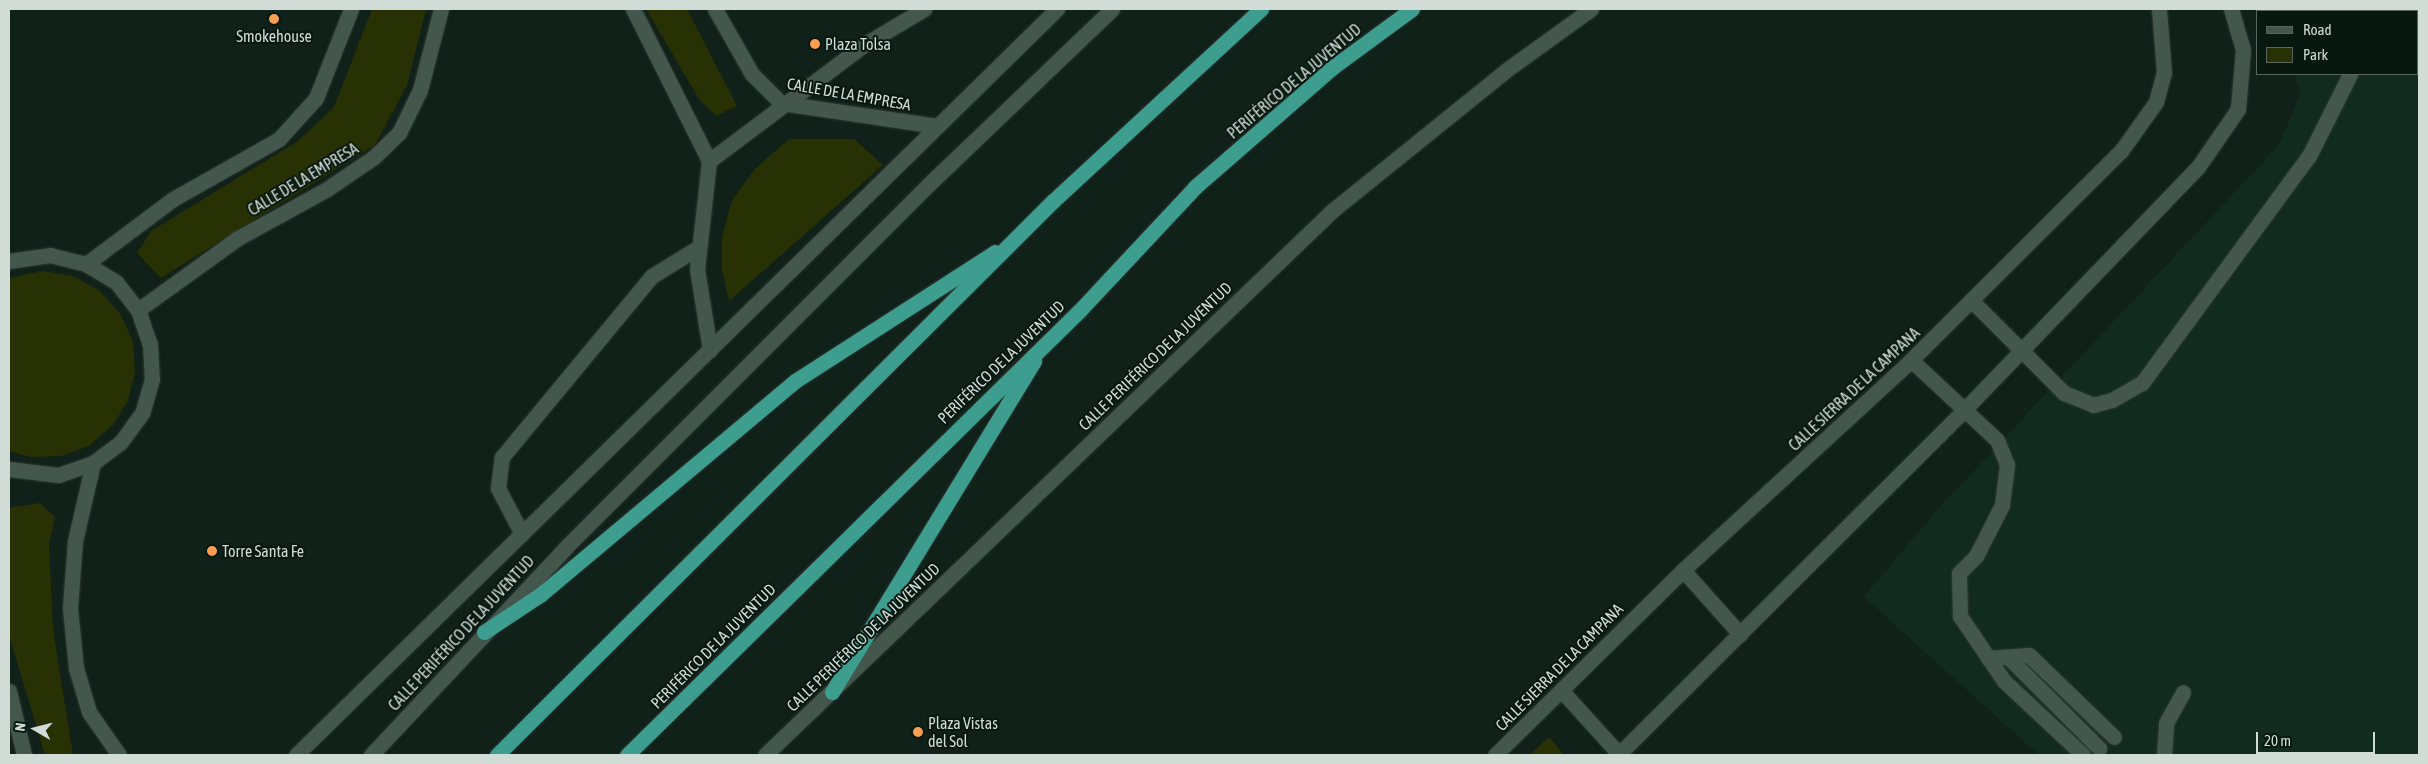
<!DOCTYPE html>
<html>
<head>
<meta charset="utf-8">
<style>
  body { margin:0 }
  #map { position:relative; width:2428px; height:764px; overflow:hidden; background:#102119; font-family:"Asap Condensed",sans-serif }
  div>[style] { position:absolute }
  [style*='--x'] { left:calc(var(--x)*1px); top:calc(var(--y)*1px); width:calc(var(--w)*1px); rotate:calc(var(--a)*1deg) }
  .built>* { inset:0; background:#122b1f }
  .green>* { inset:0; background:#283103 }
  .roads { filter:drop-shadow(0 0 1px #2e3933) drop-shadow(0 0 1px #2e3933) }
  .lane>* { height:15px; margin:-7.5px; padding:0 7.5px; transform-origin:7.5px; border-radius:7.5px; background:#44574d }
  .street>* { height:15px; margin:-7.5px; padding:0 7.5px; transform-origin:7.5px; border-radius:7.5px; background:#44574d }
  .secondary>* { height:15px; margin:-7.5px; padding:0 7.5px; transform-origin:7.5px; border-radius:7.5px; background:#44574d }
  .highway>* { height:15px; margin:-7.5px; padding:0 7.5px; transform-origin:7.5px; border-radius:7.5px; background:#3d9d8f }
  .dots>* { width:14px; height:14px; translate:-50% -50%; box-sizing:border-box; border:2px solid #071810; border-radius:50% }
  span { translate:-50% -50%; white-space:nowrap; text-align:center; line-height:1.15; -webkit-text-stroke:4px #071810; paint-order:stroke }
  .poi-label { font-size:16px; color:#d1dcd6 }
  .left { translate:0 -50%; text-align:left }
  .street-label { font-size:16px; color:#d1dcd6 }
  .frame { position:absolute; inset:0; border:10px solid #d1dcd6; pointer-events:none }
  .legend { position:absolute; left:2256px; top:10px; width:162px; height:65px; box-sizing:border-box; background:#071810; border:1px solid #58665f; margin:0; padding:6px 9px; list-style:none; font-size:15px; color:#d1dcd6 }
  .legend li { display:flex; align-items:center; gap:10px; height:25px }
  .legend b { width:25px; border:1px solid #58665f }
  .north { position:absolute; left:10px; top:704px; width:50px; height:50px; -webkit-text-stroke:4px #071810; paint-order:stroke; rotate:278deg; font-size:14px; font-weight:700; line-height:20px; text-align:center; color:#d1dcd6 }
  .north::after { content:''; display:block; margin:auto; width:18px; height:22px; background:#d1dcd6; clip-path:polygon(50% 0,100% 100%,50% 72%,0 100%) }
  .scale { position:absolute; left:2256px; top:732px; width:119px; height:22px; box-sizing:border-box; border:2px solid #d1dcd6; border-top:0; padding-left:6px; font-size:15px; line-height:18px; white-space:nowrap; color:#d1dcd6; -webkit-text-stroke:4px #071810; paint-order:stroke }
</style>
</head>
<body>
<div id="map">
  <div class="built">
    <i style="clip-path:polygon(2272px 9px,2419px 9px,2419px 755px,2039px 755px,1864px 597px,1936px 511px,2279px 145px,2301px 92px,2294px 74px,2417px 74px,2417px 11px)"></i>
  </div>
  <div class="green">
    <i style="clip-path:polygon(372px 9px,426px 9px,407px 85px,375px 145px,161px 278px,137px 253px,151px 231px,298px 141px,334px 107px)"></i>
    <i style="clip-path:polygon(646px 9px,687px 9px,737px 106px,716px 116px,699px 99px)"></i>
    <i style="clip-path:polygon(789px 139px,854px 139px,883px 165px,729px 301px,722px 270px,722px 237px,732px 200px,755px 169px)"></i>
    <i style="clip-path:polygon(42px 271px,73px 276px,100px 291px,121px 315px,133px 342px,135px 372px,128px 401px,112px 426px,89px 446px,61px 456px,31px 457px,9px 451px,9px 278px)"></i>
    <i style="clip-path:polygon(40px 503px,55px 517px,49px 544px,53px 629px,73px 755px,45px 755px,9px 635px,9px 508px)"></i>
    <i style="clip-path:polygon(1549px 737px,1564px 755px,1529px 755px)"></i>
  </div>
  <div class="roads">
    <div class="lane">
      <i style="--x:2326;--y:9;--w:2;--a:63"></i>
      <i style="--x:709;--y:161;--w:195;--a:-36.9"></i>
      <i style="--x:865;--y:44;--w:69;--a:-30.7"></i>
      <i style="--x:1971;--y:300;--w:132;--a:45"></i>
      <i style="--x:2064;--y:393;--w:31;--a:22"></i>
      <i style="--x:2093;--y:405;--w:20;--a:-15"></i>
      <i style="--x:2112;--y:400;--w:34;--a:-30"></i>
      <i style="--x:2142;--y:383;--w:282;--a:-53.7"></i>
      <i style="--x:2309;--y:156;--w:92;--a:-63.4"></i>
      <i style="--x:1911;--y:360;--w:117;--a:42.9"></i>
      <i style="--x:1997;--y:440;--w:27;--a:68"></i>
      <i style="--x:2007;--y:465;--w:40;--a:97.1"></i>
      <i style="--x:2002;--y:505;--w:57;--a:117"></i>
      <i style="--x:1976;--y:556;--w:24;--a:135"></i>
      <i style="--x:1959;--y:573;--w:43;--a:88.7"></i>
      <i style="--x:1960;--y:616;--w:78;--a:55.9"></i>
      <i style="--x:2004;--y:681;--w:108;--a:43.1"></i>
      <i style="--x:522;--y:534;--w:52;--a:-117.6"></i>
      <i style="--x:498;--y:488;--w:31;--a:-83"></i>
      <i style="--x:502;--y:457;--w:235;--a:-50.4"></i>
      <i style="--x:652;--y:276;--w:55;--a:-31.7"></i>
      <i style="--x:2008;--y:657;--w:129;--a:45"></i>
      <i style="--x:1988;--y:658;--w:41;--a:-4.2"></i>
      <i style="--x:2029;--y:655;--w:118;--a:44"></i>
      <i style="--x:2164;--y:755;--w:32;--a:-86"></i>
      <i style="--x:2166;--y:723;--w:35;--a:-61"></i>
    </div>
    <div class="street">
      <i style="--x:633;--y:9;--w:170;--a:63.4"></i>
      <i style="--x:709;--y:161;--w:109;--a:96.3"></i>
      <i style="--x:697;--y:269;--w:82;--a:80.9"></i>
      <i style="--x:715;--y:9;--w:75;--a:60.4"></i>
      <i style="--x:752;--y:74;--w:41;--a:45"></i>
      <i style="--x:781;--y:103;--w:157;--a:8.4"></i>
      <i style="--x:9;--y:261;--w:41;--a:-8.3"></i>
      <i style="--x:50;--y:255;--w:37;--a:14"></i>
      <i style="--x:86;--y:264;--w:35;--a:31"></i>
      <i style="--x:116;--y:282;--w:36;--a:52"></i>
      <i style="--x:138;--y:310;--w:36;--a:71"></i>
      <i style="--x:150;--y:344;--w:35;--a:87"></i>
      <i style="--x:152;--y:379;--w:35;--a:106"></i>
      <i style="--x:142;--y:413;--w:36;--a:126"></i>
      <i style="--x:121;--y:442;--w:35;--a:143"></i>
      <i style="--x:93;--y:463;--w:37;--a:161"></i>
      <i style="--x:58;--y:475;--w:49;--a:-173"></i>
      <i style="--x:86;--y:264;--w:109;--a:-36.8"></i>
      <i style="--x:173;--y:199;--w:122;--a:-29.5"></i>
      <i style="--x:279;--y:139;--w:55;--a:-47.9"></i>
      <i style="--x:316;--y:98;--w:96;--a:-68.5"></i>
      <i style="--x:138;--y:310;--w:123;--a:-35.8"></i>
      <i style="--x:238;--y:238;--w:102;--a:-28.8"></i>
      <i style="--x:327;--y:189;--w:57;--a:-34.2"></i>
      <i style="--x:374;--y:157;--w:35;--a:-44"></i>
      <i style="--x:399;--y:133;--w:48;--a:-64"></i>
      <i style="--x:420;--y:90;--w:84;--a:-75.5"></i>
      <i style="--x:93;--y:463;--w:80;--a:103"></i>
      <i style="--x:75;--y:541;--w:67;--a:94.3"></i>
      <i style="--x:70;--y:608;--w:60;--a:84.3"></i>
      <i style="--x:76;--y:668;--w:46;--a:73.5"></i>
      <i style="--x:89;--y:712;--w:52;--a:55.1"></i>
      <i style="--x:9;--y:691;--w:66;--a:76.8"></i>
    </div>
    <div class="secondary">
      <i style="--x:1683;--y:570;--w:86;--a:48.3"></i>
      <i style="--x:1561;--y:690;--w:86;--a:47.8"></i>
      <i style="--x:296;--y:755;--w:1066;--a:-44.43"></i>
      <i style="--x:371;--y:755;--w:285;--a:-46.8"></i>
      <i style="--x:566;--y:547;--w:513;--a:-45"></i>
      <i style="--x:929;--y:184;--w:253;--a:-43.7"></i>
      <i style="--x:765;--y:755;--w:787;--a:-43.82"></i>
      <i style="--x:1333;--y:210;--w:221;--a:-38.9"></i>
      <i style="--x:1505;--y:71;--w:106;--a:-35.8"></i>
      <i style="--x:1495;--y:755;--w:264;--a:-44.5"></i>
      <i style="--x:1683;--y:570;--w:310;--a:-42.6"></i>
      <i style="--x:1911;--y:360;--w:296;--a:-44.9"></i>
      <i style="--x:2121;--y:151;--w:60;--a:-54.5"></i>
      <i style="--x:2156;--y:102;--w:30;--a:-75"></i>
      <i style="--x:2164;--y:73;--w:64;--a:-94.5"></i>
      <i style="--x:1618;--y:755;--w:490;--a:-44.9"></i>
      <i style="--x:1965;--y:409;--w:336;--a:-46.1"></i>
      <i style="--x:2198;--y:167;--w:70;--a:-55.4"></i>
      <i style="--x:2238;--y:109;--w:59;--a:-85.2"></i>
      <i style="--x:2243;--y:50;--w:43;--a:-106.3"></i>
    </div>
    <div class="highway">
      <i style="--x:484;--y:632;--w:67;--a:-33.5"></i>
      <i style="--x:540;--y:595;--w:333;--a:-40"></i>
      <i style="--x:795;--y:381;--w:238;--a:-32.8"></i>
      <i style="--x:832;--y:692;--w:388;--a:-58.6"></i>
      <i style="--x:497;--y:755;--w:785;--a:-44.9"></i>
      <i style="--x:1053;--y:201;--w:283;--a:-42.7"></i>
      <i style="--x:627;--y:755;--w:636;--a:-44.49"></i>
      <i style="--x:1081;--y:309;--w:167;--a:-46.9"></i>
      <i style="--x:1195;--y:187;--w:183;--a:-41"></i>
      <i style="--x:1333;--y:67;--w:98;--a:-36.3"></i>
    </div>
  </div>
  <div class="dots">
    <i style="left:274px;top:19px;background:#fb9e51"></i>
    <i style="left:815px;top:44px;background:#fb9e51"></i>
    <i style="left:212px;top:551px;background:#fb9e51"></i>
    <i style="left:918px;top:732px;background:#fb9e51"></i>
  </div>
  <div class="poi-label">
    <span style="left:274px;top:36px">Smokehouse</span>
    <span class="left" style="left:825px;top:44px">Plaza Tolsa</span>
    <span class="left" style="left:222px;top:551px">Torre Santa Fe</span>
    <span class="left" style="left:928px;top:732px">Plaza Vistas<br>del Sol</span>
  </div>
  <div class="street-label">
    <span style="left:1294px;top:81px;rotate:-40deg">PERIFÉRICO DE LA JUVENTUD</span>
    <span style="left:849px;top:94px;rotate:10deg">CALLE DE LA EMPRESA</span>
    <span style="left:303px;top:179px;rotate:-31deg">CALLE DE LA EMPRESA</span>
    <span style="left:1155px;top:356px;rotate:-44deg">CALLE PERIFÉRICO DE LA JUVENTUD</span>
    <span style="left:1001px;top:362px;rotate:-44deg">PERIFÉRICO DE LA JUVENTUD</span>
    <span style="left:1854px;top:389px;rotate:-43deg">CALLE SIERRA DE LA CAMPANA</span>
    <span style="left:461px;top:633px;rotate:-47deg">CALLE PERIFÉRICO DE LA JUVENTUD</span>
    <span style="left:863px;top:637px;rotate:-44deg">CALLE PERIFÉRICO DE LA JUVENTUD</span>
    <span style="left:713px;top:646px;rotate:-45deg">PERIFÉRICO DE LA JUVENTUD</span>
    <span style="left:1559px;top:667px;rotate:-45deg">CALLE SIERRA DE LA CAMPANA</span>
  </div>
  <div class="frame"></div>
  <ul class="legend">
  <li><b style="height:6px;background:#44574d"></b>Road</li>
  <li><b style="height:14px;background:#283103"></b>Park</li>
  </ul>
  <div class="north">N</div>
  <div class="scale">20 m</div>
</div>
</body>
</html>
